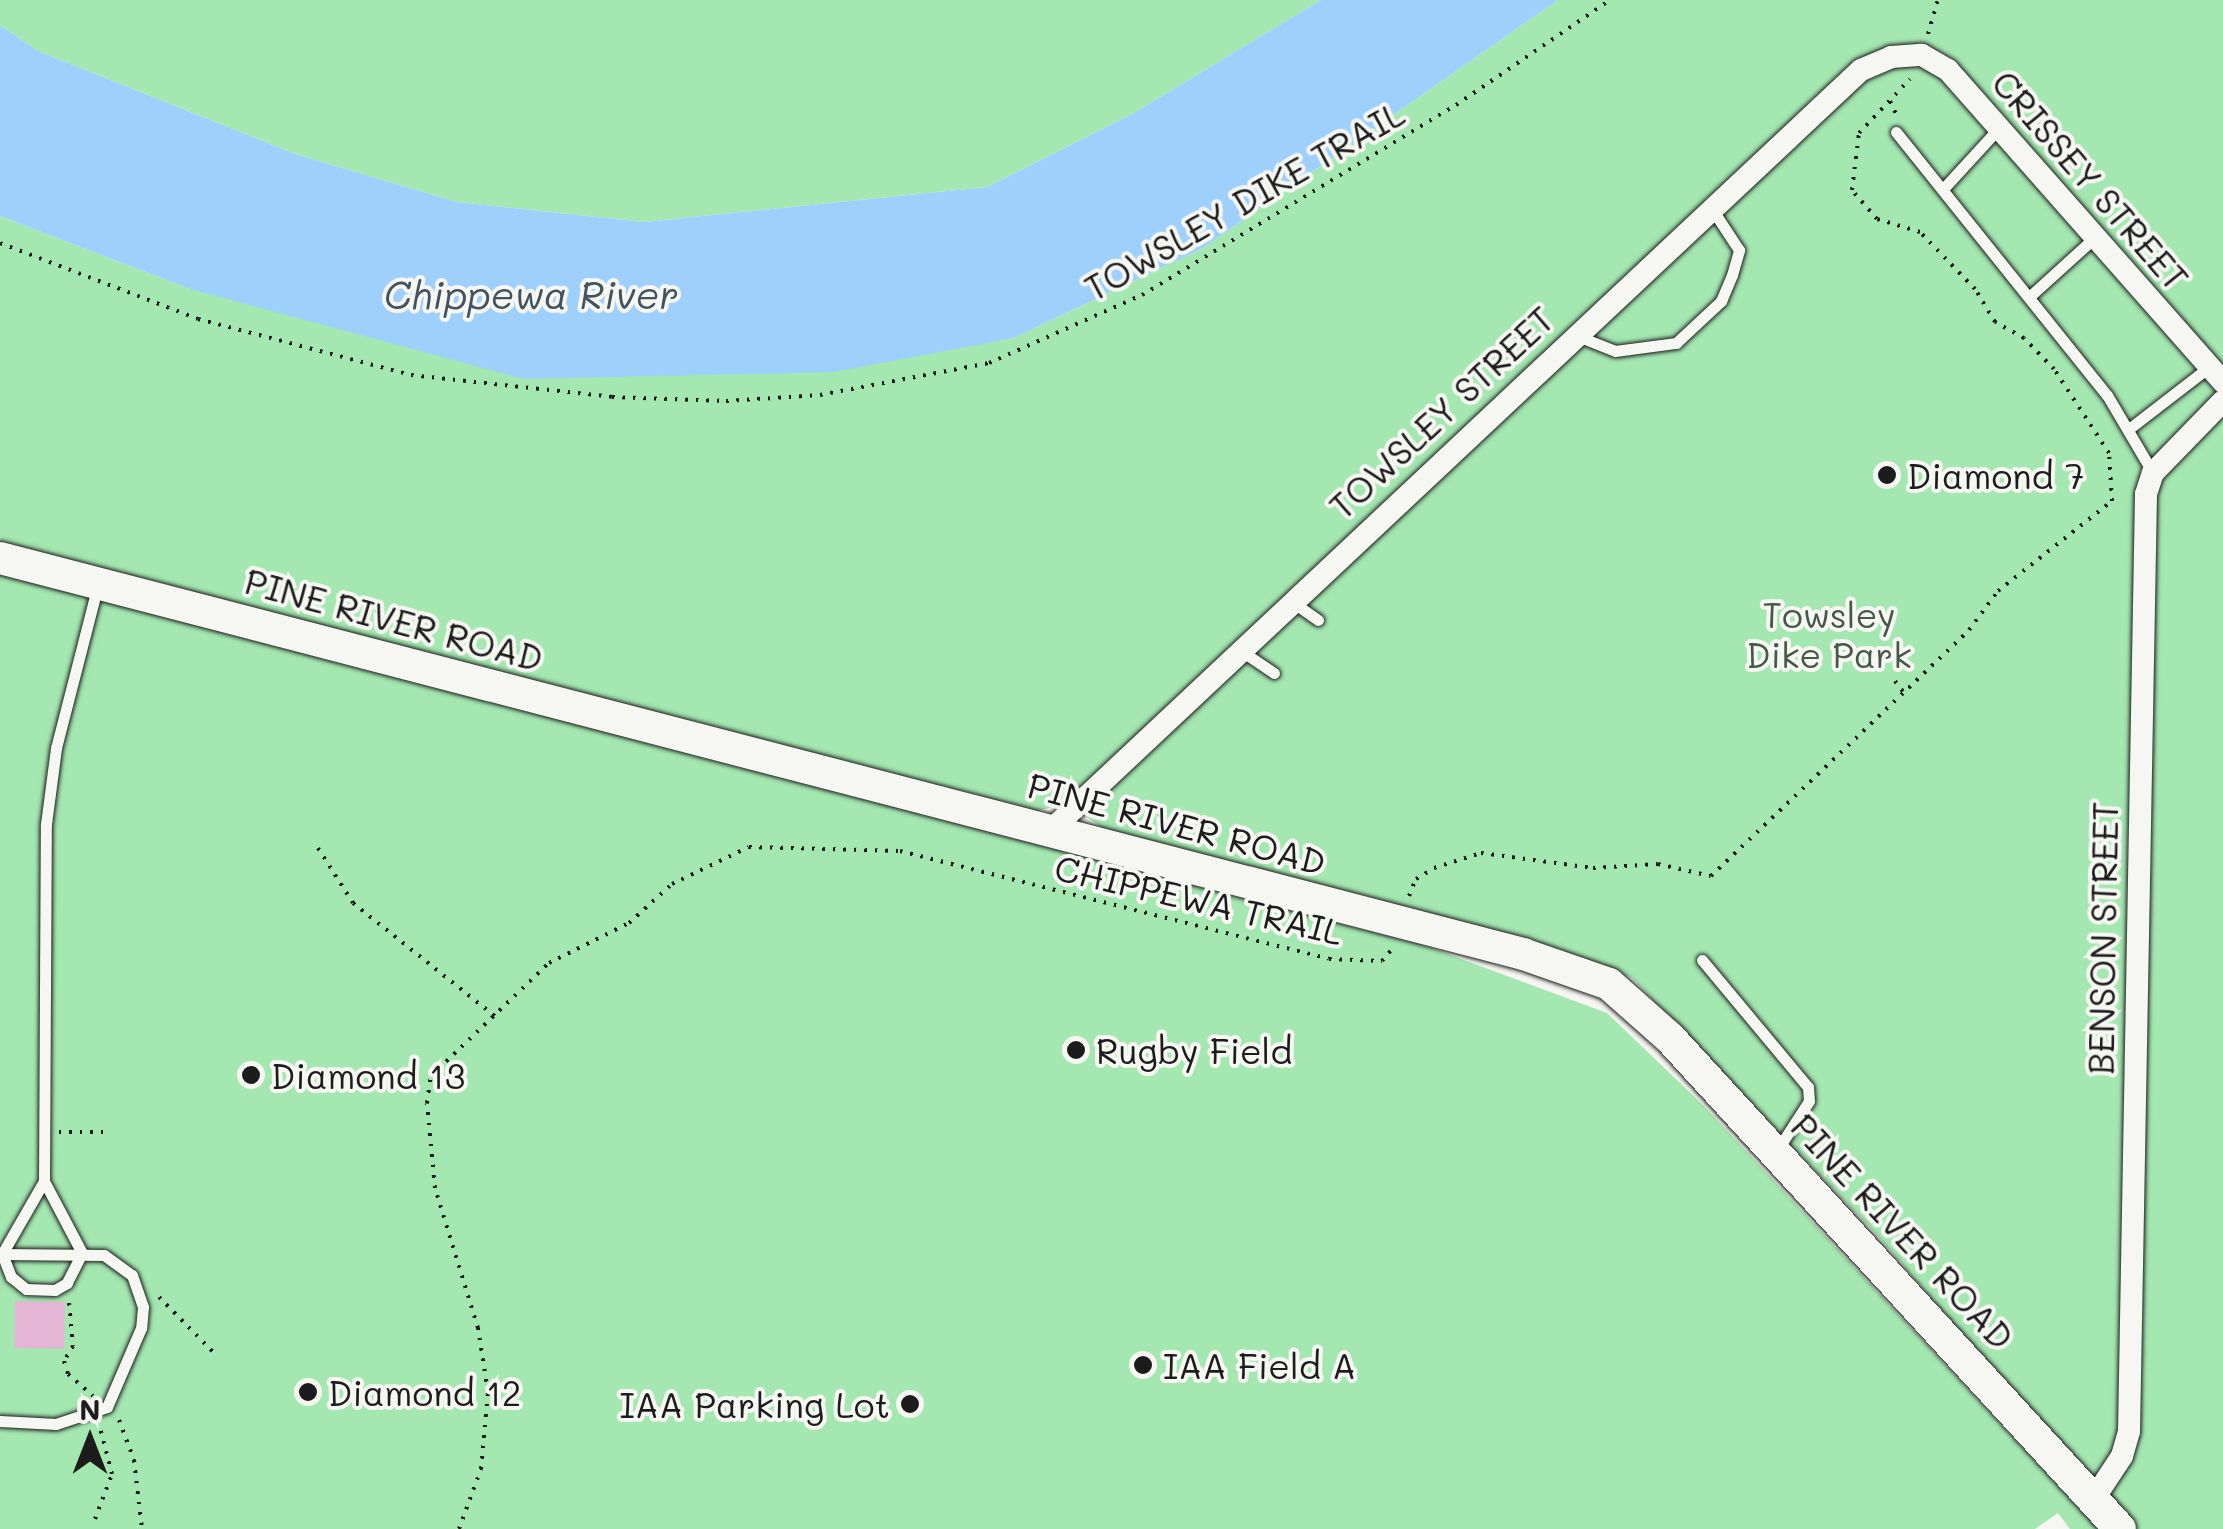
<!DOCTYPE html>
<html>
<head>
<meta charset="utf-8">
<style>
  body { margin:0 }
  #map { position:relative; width:2223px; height:1529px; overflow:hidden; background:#f6f6f2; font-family:Mali,sans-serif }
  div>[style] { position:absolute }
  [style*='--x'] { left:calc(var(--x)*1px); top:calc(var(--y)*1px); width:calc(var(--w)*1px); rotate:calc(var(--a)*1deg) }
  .green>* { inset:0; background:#a4e7b1 }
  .water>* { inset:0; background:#9fd0fc }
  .building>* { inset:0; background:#e5b5d5; transform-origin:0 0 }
  .path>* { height:4px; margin-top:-2px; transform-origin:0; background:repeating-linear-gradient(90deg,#1c1c1c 0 2.5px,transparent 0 10.5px) }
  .roads { filter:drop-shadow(0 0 2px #1c1c1c) drop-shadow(0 0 2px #1c1c1c) }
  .lane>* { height:11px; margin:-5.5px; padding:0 5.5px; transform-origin:5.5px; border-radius:5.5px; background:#f6f6f2 }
  .street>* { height:22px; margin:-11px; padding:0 11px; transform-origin:11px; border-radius:11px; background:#f6f6f2 }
  .secondary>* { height:32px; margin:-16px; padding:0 16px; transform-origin:16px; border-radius:16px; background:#f6f6f2 }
  .dots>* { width:28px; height:28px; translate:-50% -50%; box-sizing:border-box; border:5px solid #f6f6f2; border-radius:50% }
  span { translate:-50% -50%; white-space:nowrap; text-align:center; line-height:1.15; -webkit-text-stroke:8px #f6f6f2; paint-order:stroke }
  .street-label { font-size:35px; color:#1c1c1c }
  .poi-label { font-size:35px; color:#1c1c1c }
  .left { translate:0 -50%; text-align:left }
  .right { translate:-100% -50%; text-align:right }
  .park-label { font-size:35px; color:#455949 }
  .water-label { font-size:38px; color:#43525f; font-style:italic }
  .north { position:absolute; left:40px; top:1389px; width:100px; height:100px; -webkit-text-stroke:8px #f6f6f2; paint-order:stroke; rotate:0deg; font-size:28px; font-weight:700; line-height:40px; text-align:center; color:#1c1c1c }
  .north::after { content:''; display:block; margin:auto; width:35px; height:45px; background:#1c1c1c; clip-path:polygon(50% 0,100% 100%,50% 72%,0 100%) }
</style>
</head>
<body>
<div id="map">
  <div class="green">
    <i style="clip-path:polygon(0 0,1321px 0,1132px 114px,987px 187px,644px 222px,457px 202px,295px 154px,38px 51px,0 25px)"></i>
    <i style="clip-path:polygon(1558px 0,2223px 0,2223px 1529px,2132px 1529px,1875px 1233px,1632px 978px,1578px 956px,1103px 829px,1068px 803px,1033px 812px,0 543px,0 216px,190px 289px,930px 352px,1014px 338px,1203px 248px)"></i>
    <i style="clip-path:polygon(0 573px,1426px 946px,1607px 1013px,1704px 1106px,2098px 1529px,2070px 1529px,2058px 1513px,2035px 1529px,0 1529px)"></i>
  </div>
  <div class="water">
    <i style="clip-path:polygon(1321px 0,1558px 0,1203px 248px,1014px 338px,834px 372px,524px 379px,190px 289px,0 216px,0 25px,38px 51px,295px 154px,457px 202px,644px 222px,987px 187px,1132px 114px)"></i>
  </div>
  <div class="building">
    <i style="left:15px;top:1301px;width:50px;height:47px;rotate:1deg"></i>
  </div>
  <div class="path">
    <i style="--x:1928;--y:34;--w:35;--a:-74"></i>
    <i style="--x:1890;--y:101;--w:19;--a:65"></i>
    <i style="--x:0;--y:243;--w:212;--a:21"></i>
    <i style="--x:198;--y:319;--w:220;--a:14.7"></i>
    <i style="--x:411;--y:375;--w:202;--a:6.2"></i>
    <i style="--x:612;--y:397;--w:114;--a:2"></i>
    <i style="--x:726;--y:401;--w:94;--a:-3.7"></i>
    <i style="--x:820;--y:395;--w:172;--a:-10.7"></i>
    <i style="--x:989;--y:363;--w:167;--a:-24"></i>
    <i style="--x:1142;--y:295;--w:367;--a:-31.2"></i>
    <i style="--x:1456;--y:105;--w:186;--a:-34.3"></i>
    <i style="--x:1895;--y:681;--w:15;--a:53"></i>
    <i style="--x:318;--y:848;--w:65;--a:57.5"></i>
    <i style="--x:353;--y:903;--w:183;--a:38.6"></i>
    <i style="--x:1409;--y:896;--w:18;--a:-68"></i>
    <i style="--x:1416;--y:879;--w:21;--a:-31"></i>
    <i style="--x:1434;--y:868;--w:49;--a:-17.7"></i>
    <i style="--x:1481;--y:853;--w:113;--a:7.6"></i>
    <i style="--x:1593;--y:868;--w:65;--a:-3.5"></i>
    <i style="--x:1658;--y:864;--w:54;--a:12.8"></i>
    <i style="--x:1711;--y:876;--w:356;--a:-43.6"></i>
    <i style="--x:1969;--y:630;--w:49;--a:-53.4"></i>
    <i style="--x:1998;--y:591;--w:145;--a:-38.3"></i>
    <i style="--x:2112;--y:501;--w:48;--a:-93.6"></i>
    <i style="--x:2109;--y:453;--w:100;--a:-123.2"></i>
    <i style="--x:2054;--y:369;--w:43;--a:-134.1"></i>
    <i style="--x:2024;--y:338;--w:33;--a:-151"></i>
    <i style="--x:1995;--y:322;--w:39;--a:-121"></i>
    <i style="--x:1975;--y:289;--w:79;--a:-134"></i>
    <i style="--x:1920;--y:232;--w:45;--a:-163.2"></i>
    <i style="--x:1877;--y:219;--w:38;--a:-131"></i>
    <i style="--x:1852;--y:190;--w:57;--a:-83"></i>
    <i style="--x:1859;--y:133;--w:74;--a:-46.6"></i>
    <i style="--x:59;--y:1132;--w:44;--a:0"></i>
    <i style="--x:159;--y:1297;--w:77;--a:45.5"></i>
    <i style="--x:69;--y:1303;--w:43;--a:84.7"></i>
    <i style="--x:73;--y:1346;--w:17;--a:121"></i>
    <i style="--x:64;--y:1361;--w:14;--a:73"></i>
    <i style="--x:68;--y:1374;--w:33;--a:41"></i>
    <i style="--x:119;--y:1420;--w:43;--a:69.4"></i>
    <i style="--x:134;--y:1460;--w:69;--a:83.4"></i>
    <i style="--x:95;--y:1519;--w:48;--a:-69.3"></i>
    <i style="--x:112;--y:1474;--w:48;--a:-104.6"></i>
    <i style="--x:459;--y:1529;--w:64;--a:-69.9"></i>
    <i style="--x:481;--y:1469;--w:77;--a:-84.8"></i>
    <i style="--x:488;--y:1392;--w:65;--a:-98.9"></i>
    <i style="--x:478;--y:1328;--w:146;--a:-107.1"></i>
    <i style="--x:435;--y:1188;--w:85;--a:-95.4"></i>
    <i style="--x:427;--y:1103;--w:27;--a:-82"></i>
    <i style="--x:431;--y:1076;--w:163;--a:-43.8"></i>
    <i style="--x:549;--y:963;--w:89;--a:-26.6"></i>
    <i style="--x:629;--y:923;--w:58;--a:-42.2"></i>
    <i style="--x:672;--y:884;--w:85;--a:-25.7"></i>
    <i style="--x:749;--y:847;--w:151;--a:1.5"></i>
    <i style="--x:900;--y:851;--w:442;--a:14.1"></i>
    <i style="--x:1329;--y:959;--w:53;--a:2.2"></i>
    <i style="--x:1382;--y:961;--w:17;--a:-50"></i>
  </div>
  <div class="roads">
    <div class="lane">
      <i style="--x:1896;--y:132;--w:337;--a:51.3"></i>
      <i style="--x:2107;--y:395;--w:91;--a:59.5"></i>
      <i style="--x:1943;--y:189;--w:80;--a:-47.5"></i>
      <i style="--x:2029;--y:297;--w:88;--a:-42.2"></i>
      <i style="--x:1575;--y:335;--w:43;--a:21.8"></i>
      <i style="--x:1615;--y:351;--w:62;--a:-7.5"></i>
      <i style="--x:1676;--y:343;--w:62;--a:-43"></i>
      <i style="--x:1721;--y:301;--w:28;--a:-67"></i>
      <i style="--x:1732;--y:275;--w:26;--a:-74"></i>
      <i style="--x:1739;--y:250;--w:49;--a:-123.4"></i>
      <i style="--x:2130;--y:428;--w:100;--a:-37.7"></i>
      <i style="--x:1291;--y:601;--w:33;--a:35"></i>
      <i style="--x:1240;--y:650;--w:41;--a:34.1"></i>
      <i style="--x:1702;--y:960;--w:165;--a:50.2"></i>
      <i style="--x:1808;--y:1087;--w:14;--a:86"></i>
      <i style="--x:1809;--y:1101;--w:57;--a:122.9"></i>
      <i style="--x:44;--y:1181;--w:81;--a:62.2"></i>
      <i style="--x:82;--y:1253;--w:34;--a:117"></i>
      <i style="--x:67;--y:1283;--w:14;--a:150"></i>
      <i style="--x:55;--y:1290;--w:29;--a:-178"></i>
      <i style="--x:26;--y:1289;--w:19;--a:-141"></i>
      <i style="--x:11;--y:1277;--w:25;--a:-111"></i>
      <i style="--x:2;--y:1254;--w:84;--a:-60.1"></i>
      <i style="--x:44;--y:1181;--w:357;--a:-89.7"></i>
      <i style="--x:46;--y:824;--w:77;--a:-82.5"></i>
      <i style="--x:56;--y:748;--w:165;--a:-75.6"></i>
      <i style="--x:0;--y:1254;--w:104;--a:0.6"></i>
      <i style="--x:104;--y:1255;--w:34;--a:36"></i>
      <i style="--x:132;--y:1275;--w:34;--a:71"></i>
      <i style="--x:143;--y:1307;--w:21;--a:95"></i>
      <i style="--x:141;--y:1328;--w:86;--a:113.3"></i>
      <i style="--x:107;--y:1407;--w:54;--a:161.6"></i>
      <i style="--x:56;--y:1424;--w:56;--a:-176.9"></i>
    </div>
    <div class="street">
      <i style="--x:1050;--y:831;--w:1112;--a:-43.18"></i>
      <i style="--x:1861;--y:70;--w:33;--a:-23"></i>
      <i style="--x:1891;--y:57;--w:31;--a:-4"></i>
      <i style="--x:1922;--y:55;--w:30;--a:30"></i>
      <i style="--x:1948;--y:70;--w:416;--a:48.6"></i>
      <i style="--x:2095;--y:1497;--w:49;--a:-56.6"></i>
      <i style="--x:2122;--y:1456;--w:26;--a:-74"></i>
      <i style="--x:2129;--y:1431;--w:937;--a:-88.96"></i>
      <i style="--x:2146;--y:494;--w:22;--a:-72"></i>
      <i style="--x:2153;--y:473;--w:100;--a:-45.8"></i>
    </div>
    <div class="secondary">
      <i style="--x:0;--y:558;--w:1574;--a:14.57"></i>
      <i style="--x:1523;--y:954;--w:91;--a:19.2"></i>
      <i style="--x:1609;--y:984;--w:81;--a:41.5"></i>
      <i style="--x:1670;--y:1038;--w:666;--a:47.49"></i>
    </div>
  </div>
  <div class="dots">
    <i style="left:1887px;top:475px;background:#1c1c1c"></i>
    <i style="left:1076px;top:1050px;background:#1c1c1c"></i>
    <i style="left:251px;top:1075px;background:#1c1c1c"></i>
    <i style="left:1143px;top:1365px;background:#1c1c1c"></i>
    <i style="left:308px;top:1392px;background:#1c1c1c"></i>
    <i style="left:910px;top:1404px;background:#1c1c1c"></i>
  </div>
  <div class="street-label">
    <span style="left:2091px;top:180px;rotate:49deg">CRISSEY STREET</span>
    <span style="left:1244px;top:200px;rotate:-30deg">TOWSLEY DIKE TRAIL</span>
    <span style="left:1441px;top:412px;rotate:-43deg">TOWSLEY STREET</span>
    <span style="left:394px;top:619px;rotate:15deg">PINE RIVER ROAD</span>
    <span style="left:1177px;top:823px;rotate:15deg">PINE RIVER ROAD</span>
    <span style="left:1199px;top:899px;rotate:13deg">CHIPPEWA TRAIL</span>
    <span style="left:2102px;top:938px;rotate:-89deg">BENSON STREET</span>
    <span style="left:1903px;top:1231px;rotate:47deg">PINE RIVER ROAD</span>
  </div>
  <div class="poi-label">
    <span class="left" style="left:1907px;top:475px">Diamond 7</span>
    <span class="left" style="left:1096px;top:1050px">Rugby Field</span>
    <span class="left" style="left:271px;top:1075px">Diamond 13</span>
    <span class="left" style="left:1163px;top:1365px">IAA Field A</span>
    <span class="left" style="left:328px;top:1392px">Diamond 12</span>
    <span class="right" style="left:890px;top:1404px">IAA Parking Lot</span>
  </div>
  <div class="park-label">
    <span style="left:1829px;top:634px">Towsley<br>Dike Park</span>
  </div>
  <div class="water-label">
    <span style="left:531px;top:295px">Chippewa River</span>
  </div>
  <div class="north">N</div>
</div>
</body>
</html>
